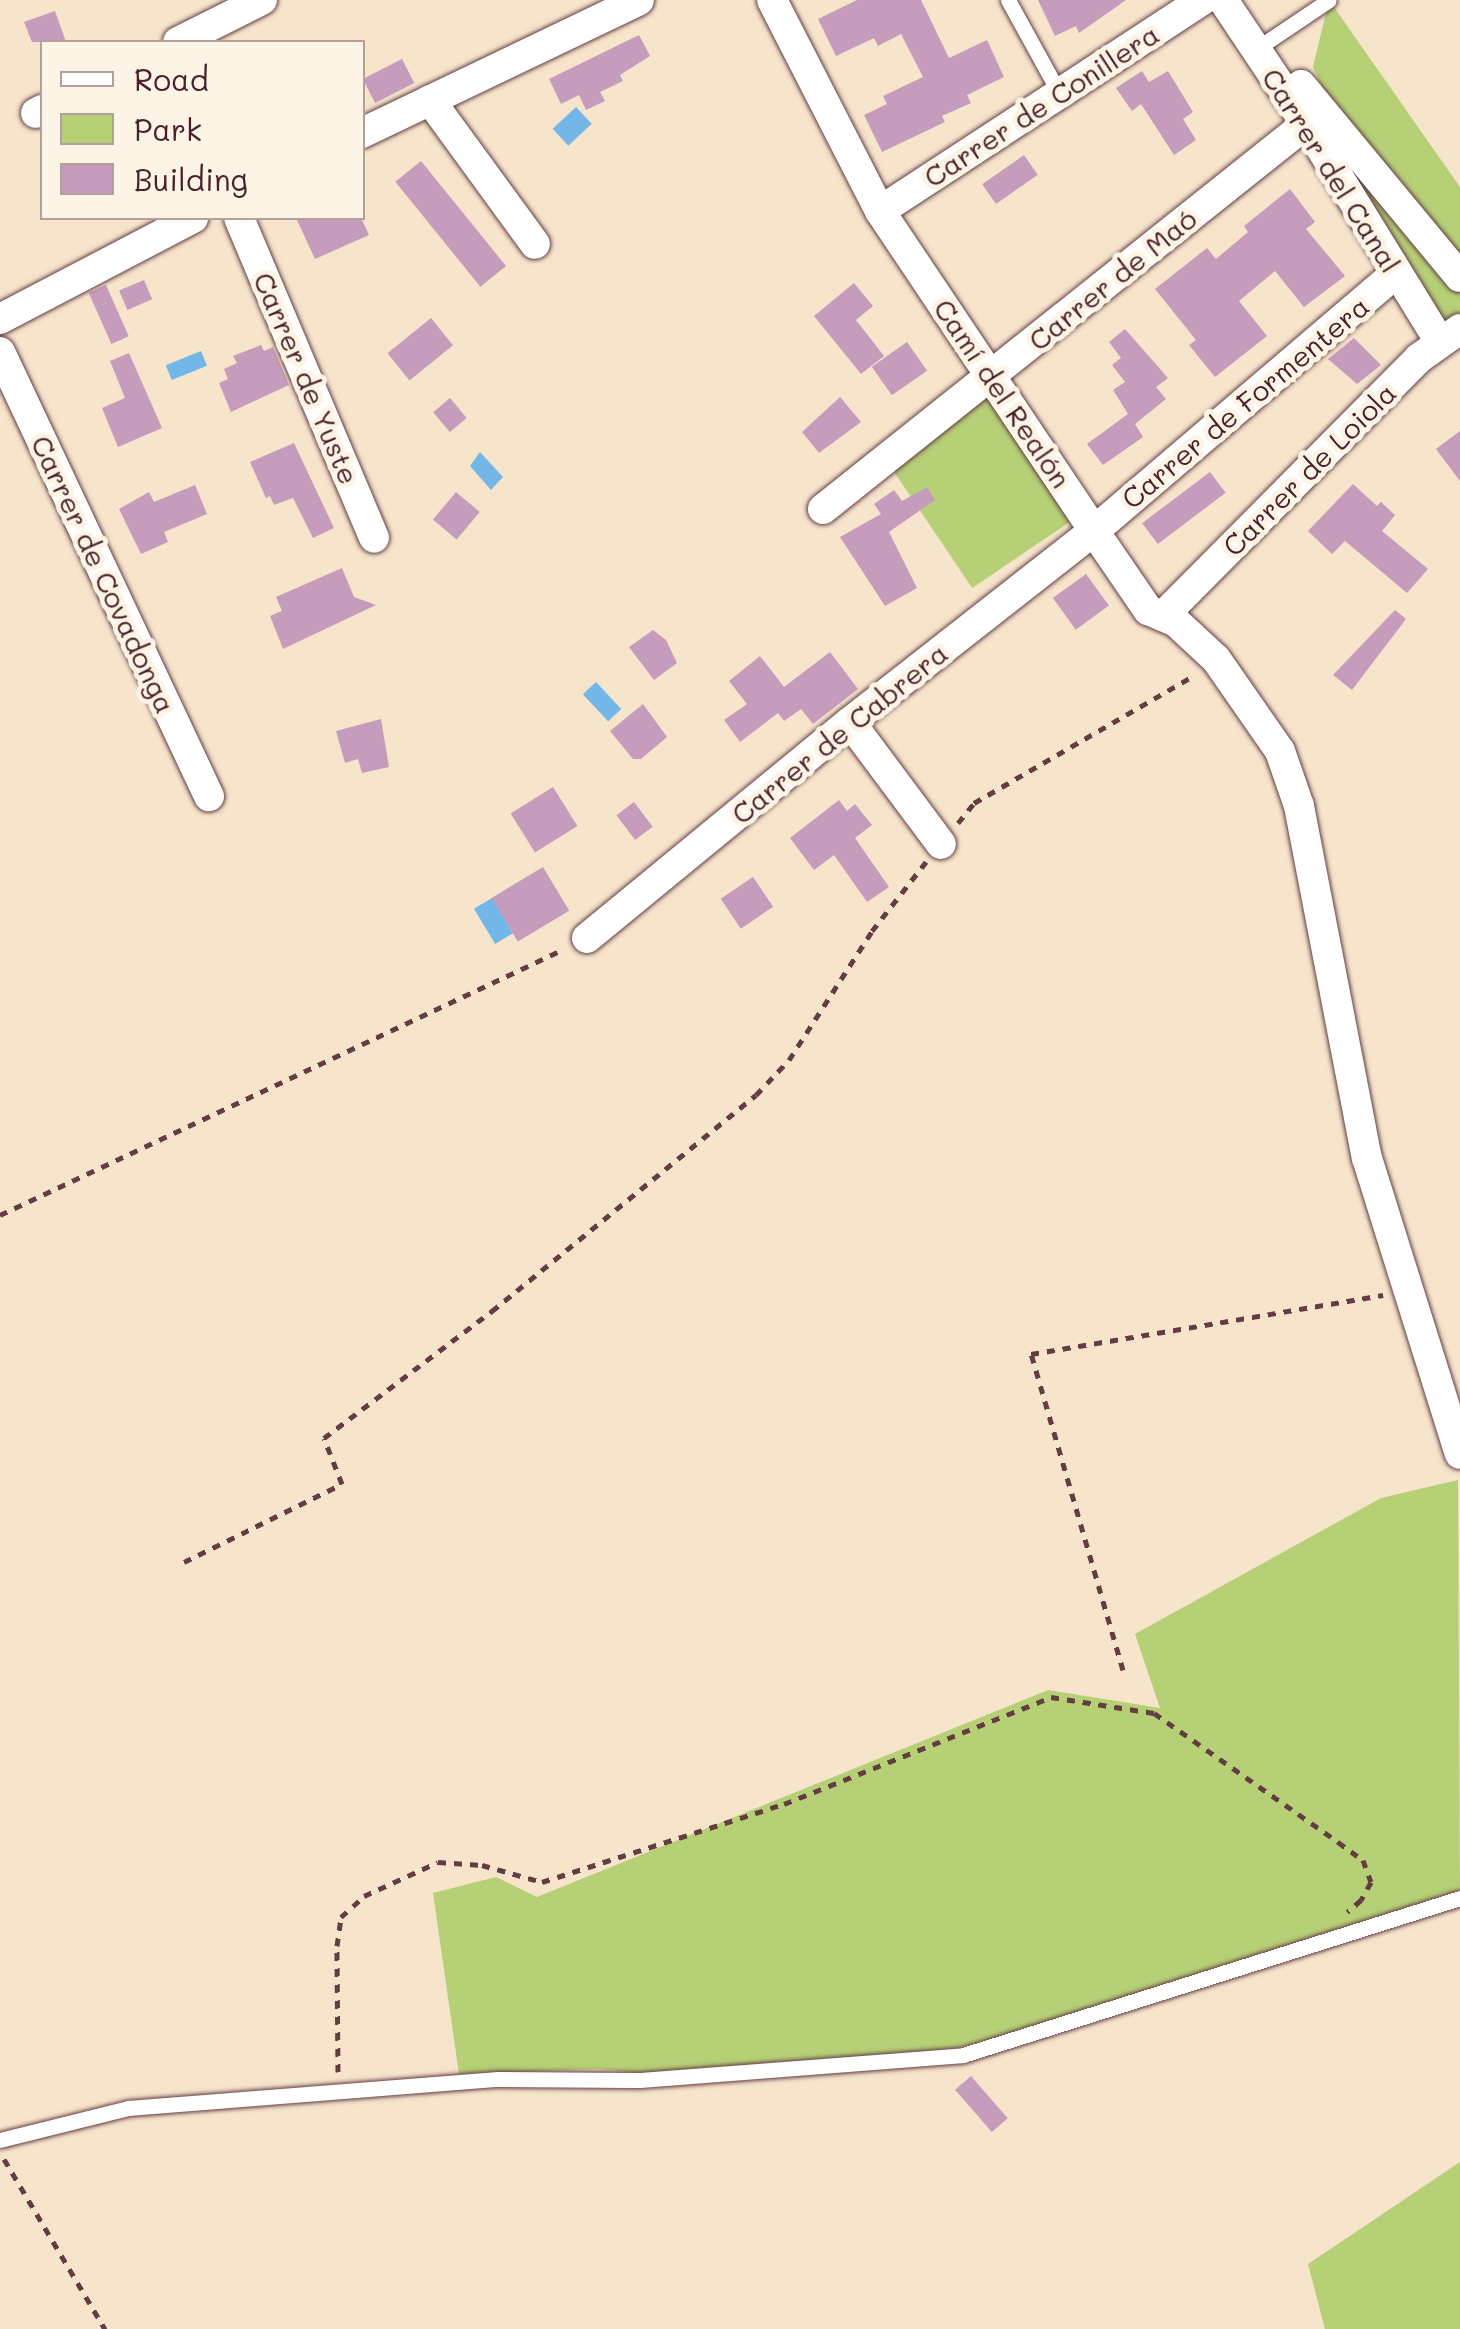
<!DOCTYPE html>
<html>
<head>
<meta charset="utf-8">
<style>
  body { margin:0 }
  #map { position:relative; width:1460px; height:2329px; overflow:hidden; background:#f6e4cb; font-family:Mali,sans-serif }
  div>[style] { position:absolute }
  [style*='--x'] { left:calc(var(--x)*1px); top:calc(var(--y)*1px); width:calc(var(--w)*1px); rotate:calc(var(--a)*1deg) }
  .green>* { inset:0; background:#b6d076; transform-origin:0 0 }
  .water>* { inset:0; background:#73b7e9; transform-origin:0 0 }
  .building>* { inset:0; background:#c69cbd; transform-origin:0 0 }
  .path>* { height:5px; margin-top:-2.5px; transform-origin:0; background:repeating-linear-gradient(90deg,#643d43 0 8px,transparent 0 16px) }
  .roads { filter:drop-shadow(0 0 2px #643d43) drop-shadow(0 0 2px #643d43) }
  .service>* { height:15px; margin:-7.5px; padding:0 7.5px; transform-origin:7.5px; border-radius:7.5px; background:#fff }
  .minor>* { height:30px; margin:-15px; padding:0 15px; transform-origin:15px; border-radius:15px; background:#fff }
  span { translate:-50% -50%; white-space:nowrap; text-align:center; line-height:1.15; -webkit-text-stroke:10px #fcf5e5; paint-order:stroke }
  .street-label { font-size:28px; color:#4a1f2b }
  .legend { position:absolute; left:40px; top:40px; width:325px; height:180px; box-sizing:border-box; background:#fcf5e5; border:2px solid #b59f9b; margin:0; padding:12px 18px; list-style:none; font-size:30px; color:#4a1f2b }
  .legend li { display:flex; align-items:center; gap:20px; height:50px }
  .legend b { width:50px; border:2px solid #b59f9b }
</style>
</head>
<body>
<div id="map">
  <div class="green">
    <i style="clip-path:polygon(1329px 0,1460px 187px,1460px 257px,1326px 96px,1313px 67px)"></i>
    <i style="clip-path:polygon(1292px 75px,1460px 291px,1460px 317px,1434px 333px)"></i>
    <i style="left:987px;top:397px;width:150px;height:119px;rotate:56deg"></i>
    <i style="clip-path:polygon(1458px 1480px,1460px 1890px,1060px 2022px,941px 2052px,660px 2075px,597px 2069px,459px 2074px,433px 1893px,496px 1877px,537px 1897px,1048px 1690px,1160px 1708px,1135px 1634px,1381px 1498px)"></i>
    <i style="clip-path:polygon(1460px 2162px,1460px 2329px,1325px 2329px,1308px 2264px)"></i>
  </div>
  <div class="water">
    <i style="left:576px;top:107px;width:23px;height:32px;rotate:47deg"></i>
    <i style="left:201px;top:351px;width:16px;height:38px;rotate:68deg"></i>
    <i style="clip-path:polygon(480px 452px,503px 477px,491px 490px,470px 466px)"></i>
    <i style="left:596px;top:682px;width:37px;height:18px;rotate:47deg"></i>
    <i style="left:492px;top:898px;width:41px;height:21px;rotate:59deg"></i>
  </div>
  <div class="building">
    <i style="clip-path:polygon(857px 0,921px 0,949px 58px,987px 40px,1004px 77px,967px 95px,971px 103px,942px 116px,945px 122px,882px 152px,864px 115px,887px 104px,883px 96px,923px 77px,901px 34px,878px 46px,874px 38px,836px 56px,818px 19px)"></i>
    <i style="clip-path:polygon(1038px 0,1126px 0,1079px 33px,1076px 26px,1055px 36px)"></i>
    <i style="clip-path:polygon(55px 11px,66px 42px,32px 42px,24px 22px)"></i>
    <i style="clip-path:polygon(639px 35px,650px 56px,620px 75px,623px 81px,600px 92px,605px 101px,586px 110px,579px 95px,561px 104px,549px 79px)"></i>
    <i style="left:402px;top:59px;width:27px;height:44px;rotate:63deg"></i>
    <i style="clip-path:polygon(1142px 71px,1149px 82px,1168px 71px,1193px 112px,1183px 119px,1196px 140px,1174px 155px,1141px 104px,1132px 111px,1116px 88px)"></i>
    <i style="left:1024px;top:155px;width:24px;height:51px;rotate:55deg"></i>
    <i style="left:421px;top:161px;width:135px;height:33px;rotate:51deg"></i>
    <i style="clip-path:polygon(1290px 189px,1315px 222px,1306px 229px,1345px 276px,1304px 307px,1275px 271px,1239px 301px,1267px 336px,1215px 377px,1189px 345px,1196px 340px,1155px 289px,1207px 248px,1216px 259px,1248px 232px,1244px 226px)"></i>
    <i style="clip-path:polygon(296px 218px,361px 218px,369px 235px,315px 259px)"></i>
    <i style="left:144px;top:280px;width:21px;height:27px;rotate:67deg"></i>
    <i style="clip-path:polygon(854px 283px,873px 306px,856px 320px,884px 356px,861px 374px,814px 316px)"></i>
    <i style="left:106px;top:285px;width:56px;height:19px;rotate:66deg"></i>
    <i style="left:431px;top:318px;width:35px;height:56px;rotate:51deg"></i>
    <i style="clip-path:polygon(1125px 329px,1168px 378px,1156px 387px,1166px 399px,1135px 424px,1143px 437px,1103px 465px,1087px 444px,1128px 414px,1113px 390px,1125px 382px,1112px 365px,1121px 358px,1109px 342px)"></i>
    <i style="clip-path:polygon(1354px 338px,1381px 365px,1357px 384px,1328px 359px)"></i>
    <i style="left:907px;top:342px;width:35px;height:43px;rotate:55deg"></i>
    <i style="clip-path:polygon(261px 345px,264px 351px,273px 347px,289px 385px,231px 412px,219px 383px,228px 379px,224px 369px,237px 363px,233px 356px)"></i>
    <i style="clip-path:polygon(129px 353px,162px 428px,118px 447px,102px 408px,125px 398px,110px 361px)"></i>
    <i style="clip-path:polygon(840px 397px,861px 422px,819px 453px,802px 432px)"></i>
    <i style="left:450px;top:398px;width:26px;height:22px;rotate:50deg"></i>
    <i style="clip-path:polygon(1460px 431px,1460px 481px,1436px 449px)"></i>
    <i style="clip-path:polygon(294px 443px,334px 528px,313px 538px,293px 498px,274px 505px,270px 496px,266px 498px,250px 462px)"></i>
    <i style="left:1210px;top:472px;width:26px;height:85px;rotate:53deg"></i>
    <i style="clip-path:polygon(1353px 484px,1377px 506px,1381px 502px,1395px 515px,1382px 531px,1428px 569px,1407px 593px,1345px 541px,1332px 554px,1308px 531px)"></i>
    <i style="clip-path:polygon(195px 485px,207px 514px,164px 532px,168px 542px,141px 554px,119px 509px,149px 492px,154px 502px)"></i>
    <i style="clip-path:polygon(927px 487px,935px 500px,889px 532px,917px 588px,885px 606px,840px 537px,881px 514px,874px 504px,894px 490px,902px 501px)"></i>
    <i style="left:456px;top:492px;width:31px;height:36px;rotate:40deg"></i>
    <i style="clip-path:polygon(342px 568px,354px 597px,376px 605px,283px 649px,270px 616px,282px 611px,276px 597px)"></i>
    <i style="left:1086px;top:574px;width:39px;height:41px;rotate:54deg"></i>
    <i style="clip-path:polygon(1395px 610px,1406px 619px,1352px 690px,1333px 675px)"></i>
    <i style="clip-path:polygon(653px 630px,666px 640px,677px 663px,654px 680px,629px 647px)"></i>
    <i style="clip-path:polygon(830px 652px,858px 689px,813px 724px,801px 709px,784px 721px,778px 713px,740px 742px,724px 720px,747px 704px,729px 681px,760px 656px,784px 687px)"></i>
    <i style="clip-path:polygon(643px 704px,667px 737px,641px 759px,633px 759px,610px 731px)"></i>
    <i style="clip-path:polygon(381px 719px,389px 767px,362px 773px,358px 759px,345px 763px,336px 731px)"></i>
    <i style="left:553px;top:787px;width:46px;height:50px;rotate:58deg"></i>
    <i style="clip-path:polygon(839px 800px,847px 811px,855px 804px,872px 825px,855px 838px,889px 887px,867px 902px,834px 855px,814px 870px,790px 838px)"></i>
    <i style="left:634px;top:802px;width:31px;height:22px;rotate:53deg"></i>
    <i style="left:543px;top:867px;width:51px;height:60px;rotate:59deg"></i>
    <i style="left:753px;top:877px;width:36px;height:39px;rotate:56deg"></i>
    <i style="left:971px;top:2076px;width:56px;height:21px;rotate:49deg"></i>
  </div>
  <div class="path">
    <i style="--x:958;--y:823;--w:26;--a:-51"></i>
    <i style="--x:974;--y:803;--w:253;--a:-30.1"></i>
    <i style="--x:0;--y:1215;--w:621;--a:-25.25"></i>
    <i style="--x:184;--y:1562;--w:176;--a:-26.3"></i>
    <i style="--x:342;--y:1484;--w:49;--a:-111.4"></i>
    <i style="--x:324;--y:1438;--w:211;--a:-37.1"></i>
    <i style="--x:492;--y:1311;--w:341;--a:-39.3"></i>
    <i style="--x:756;--y:1095;--w:48;--a:-46.7"></i>
    <i style="--x:789;--y:1060;--w:153;--a:-57.2"></i>
    <i style="--x:872;--y:931;--w:88;--a:-52"></i>
    <i style="--x:1123;--y:1670;--w:329;--a:-106.2"></i>
    <i style="--x:1031;--y:1354;--w:357;--a:-9.5"></i>
    <i style="--x:338;--y:2072;--w:126;--a:-90.5"></i>
    <i style="--x:337;--y:1946;--w:29;--a:-82"></i>
    <i style="--x:341;--y:1917;--w:31;--a:-42"></i>
    <i style="--x:364;--y:1896;--w:81;--a:-24.7"></i>
    <i style="--x:438;--y:1862;--w:44;--a:3.9"></i>
    <i style="--x:482;--y:1865;--w:62;--a:15.8"></i>
    <i style="--x:542;--y:1882;--w:254;--a:-17.9"></i>
    <i style="--x:784;--y:1804;--w:288;--a:-21.8"></i>
    <i style="--x:1051;--y:1697;--w:104;--a:8.8"></i>
    <i style="--x:1154;--y:1713;--w:225;--a:35"></i>
    <i style="--x:1338;--y:1842;--w:31;--a:36"></i>
    <i style="--x:1363;--y:1860;--w:23;--a:70"></i>
    <i style="--x:1371;--y:1882;--w:21;--a:119"></i>
    <i style="--x:1361;--y:1900;--w:18;--a:139"></i>
    <i style="--x:4;--y:2159;--w:198;--a:59.3"></i>
  </div>
  <div class="roads">
    <div class="service">
      <i style="--x:1008;--y:0;--w:104;--a:61.2"></i>
      <i style="--x:1268;--y:41;--w:73;--a:-33.9"></i>
      <i style="--x:0;--y:2140;--w:132;--a:-14"></i>
      <i style="--x:128;--y:2108;--w:371;--a:-4.5"></i>
      <i style="--x:498;--y:2079;--w:143;--a:0.4"></i>
      <i style="--x:641;--y:2080;--w:323;--a:-4.4"></i>
      <i style="--x:963;--y:2055;--w:521;--a:-17.53"></i>
    </div>
    <div class="minor">
      <i style="--x:772;--y:0;--w:237;--a:62.9"></i>
      <i style="--x:880;--y:211;--w:385;--a:56.2"></i>
      <i style="--x:1094;--y:531;--w:96;--a:55.6"></i>
      <i style="--x:1148;--y:610;--w:30;--a:23"></i>
      <i style="--x:1176;--y:622;--w:54;--a:42.8"></i>
      <i style="--x:1216;--y:659;--w:112;--a:55.2"></i>
      <i style="--x:1280;--y:751;--w:58;--a:70.9"></i>
      <i style="--x:1299;--y:806;--w:359;--a:79.1"></i>
      <i style="--x:1367;--y:1158;--w:310;--a:72.6"></i>
      <i style="--x:1223;--y:0;--w:149;--a:56.2"></i>
      <i style="--x:1306;--y:124;--w:256;--a:58.4"></i>
      <i style="--x:178;--y:42;--w:94;--a:-26.6"></i>
      <i style="--x:1301;--y:85;--w:249;--a:50.4"></i>
      <i style="--x:430;--y:100;--w:178;--a:53.9"></i>
      <i style="--x:36;--y:113;--w:7;--a:-27"></i>
      <i style="--x:362;--y:133;--w:307;--a:-25.6"></i>
      <i style="--x:880;--y:211;--w:386;--a:-33.2"></i>
      <i style="--x:239;--y:218;--w:347;--a:67.1"></i>
      <i style="--x:0;--y:319;--w:218;--a:-27.6"></i>
      <i style="--x:0;--y:352;--w:491;--a:64.8"></i>
      <i style="--x:823;--y:509;--w:618;--a:-38.56"></i>
      <i style="--x:1163;--y:616;--w:363;--a:-45.2"></i>
      <i style="--x:1419;--y:358;--w:50;--a:-35.3"></i>
      <i style="--x:850;--y:722;--w:152;--a:53.3"></i>
      <i style="--x:587;--y:938;--w:340;--a:-39.4"></i>
      <i style="--x:850;--y:722;--w:310;--a:-38.1"></i>
      <i style="--x:1094;--y:531;--w:397;--a:-40.5"></i>
    </div>
  </div>
  <div class="street-label">
    <span style="left:1041px;top:105px;rotate:-33deg">Carrer de Conillera</span>
    <span style="left:1332px;top:170px;rotate:58deg">Carrer del Canal</span>
    <span style="left:1112px;top:279px;rotate:-39deg">Carrer de Maó</span>
    <span style="left:307px;top:378px;rotate:67deg">Carrer de Yuste</span>
    <span style="left:1003px;top:393px;rotate:56deg">Camí del Realón</span>
    <span style="left:1245px;top:402px;rotate:-40deg">Carrer de Formentera</span>
    <span style="left:1309px;top:469px;rotate:-45deg">Carrer de Loiola</span>
    <span style="left:104px;top:574px;rotate:65deg">Carrer de Covadonga</span>
    <span style="left:839px;top:733px;rotate:-39deg">Carrer de Cabrera</span>
  </div>
  <ul class="legend">
  <li><b style="height:12px;background:#fff"></b>Road</li>
  <li><b style="height:28px;background:#b6d076"></b>Park</li>
  <li><b style="height:28px;background:#c69cbd"></b>Building</li>
  </ul>
</div>
</body>
</html>
